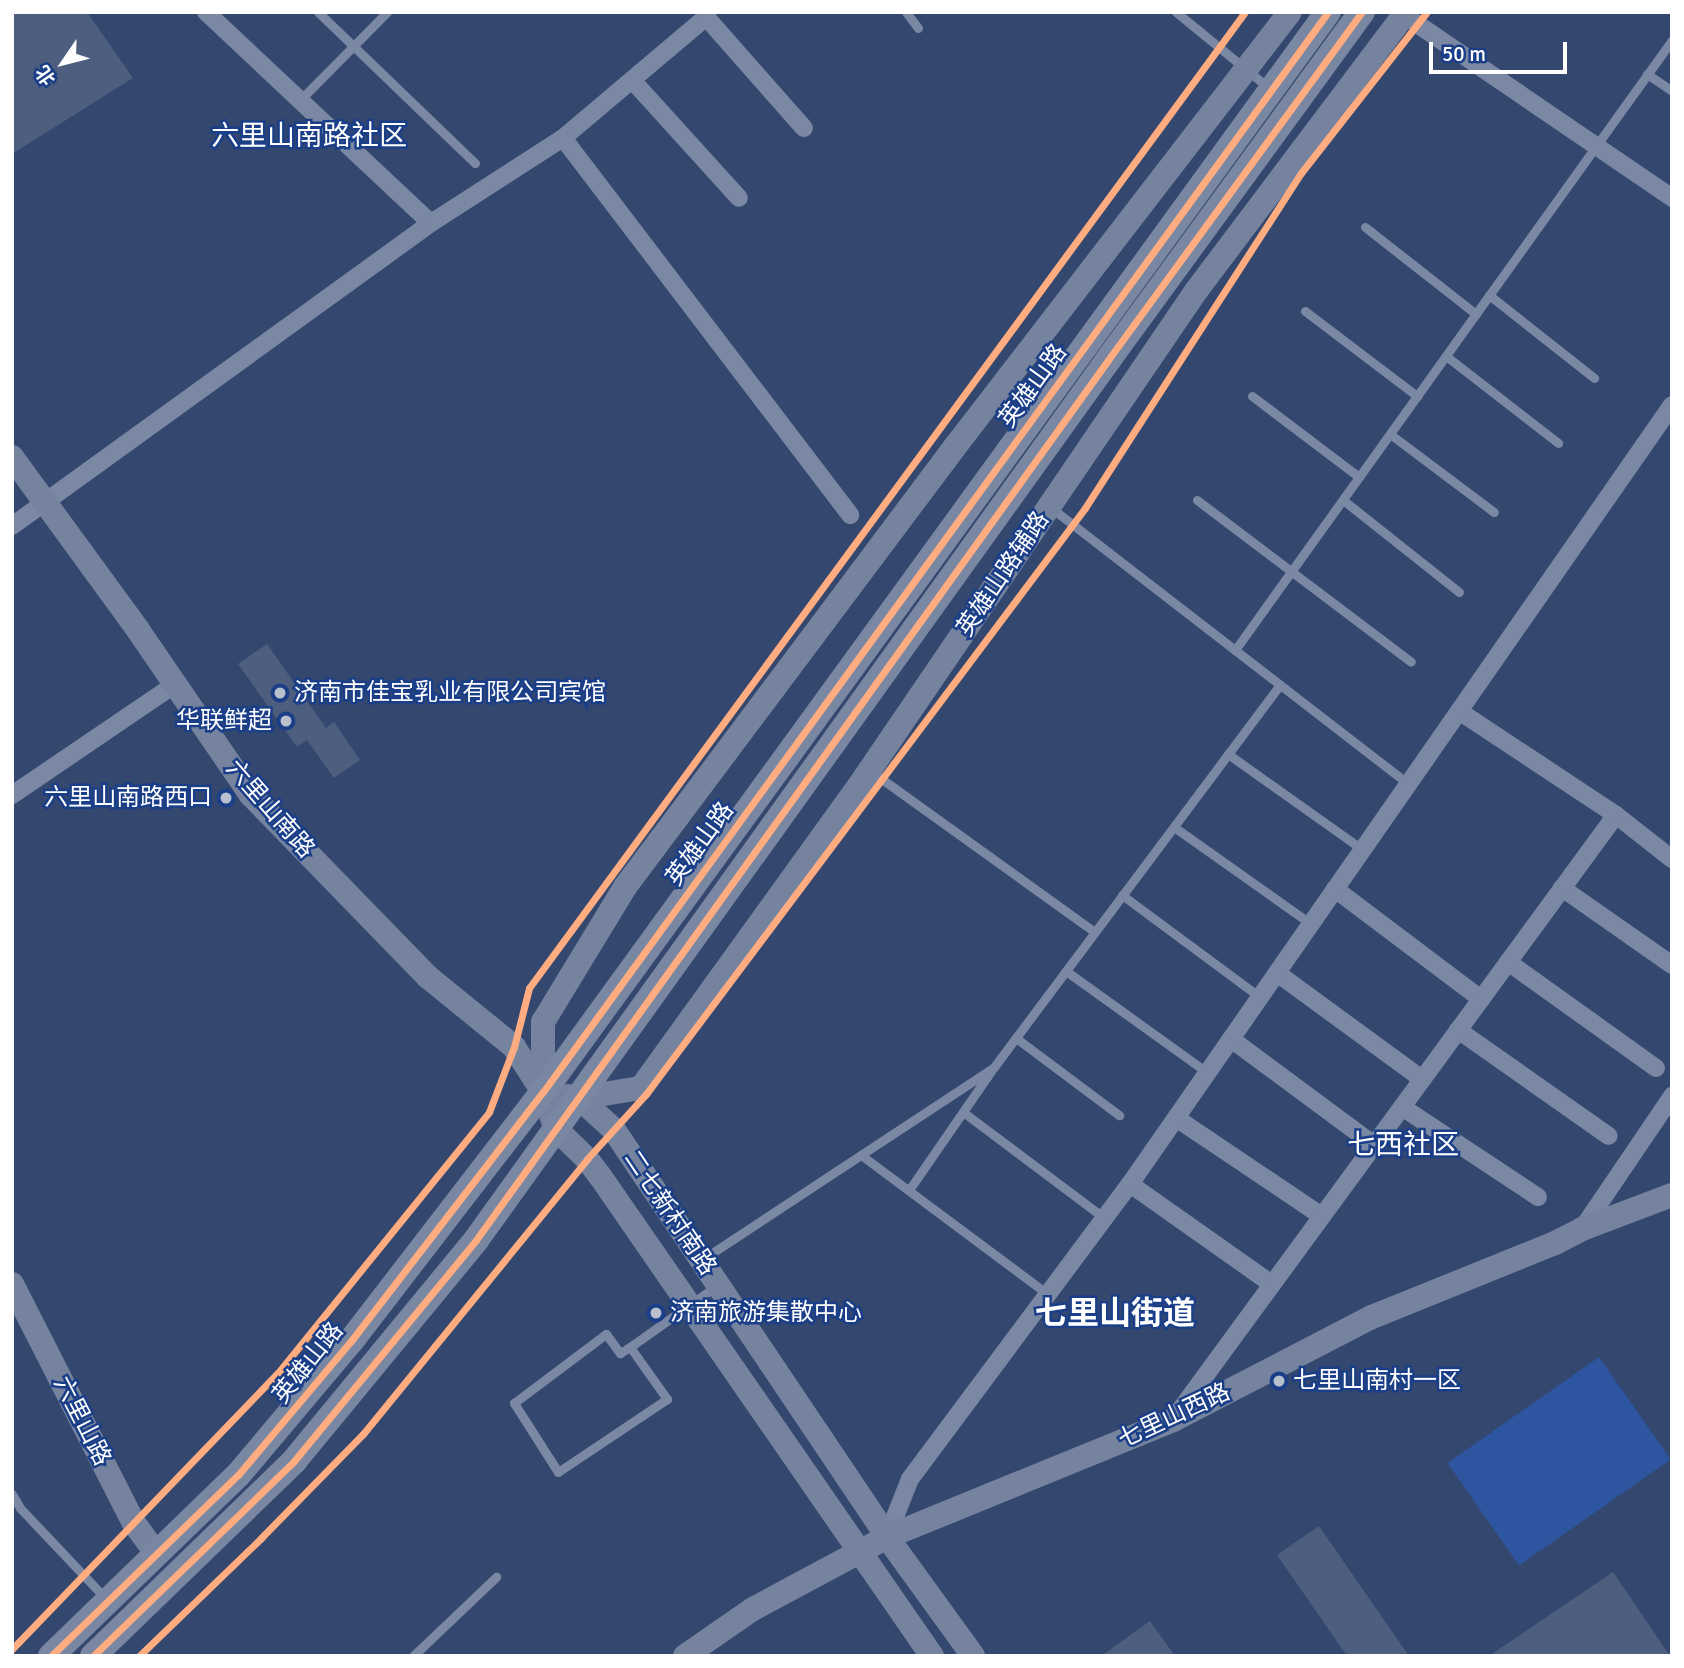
<!DOCTYPE html>
<html>
<head>
<meta charset="utf-8">
<style>
  body { margin:0 }
  #map { position:relative; width:1684px; height:1668px; overflow:hidden; background:#33476f; font-family:Signika,"Noto Sans SC",sans-serif }
  div>[style] { position:absolute }
  [style*='--x'] { left:calc(var(--x)*1px); top:calc(var(--y)*1px); width:calc(var(--w)*1px); rotate:calc(var(--a)*1deg) }
  .green>* { inset:0; background:#2e559f; transform-origin:0 0 }
  .building>* { inset:0; background:#4d5e7e }
  .lane>* { height:9px; margin:-4.5px; padding:0 4.5px; transform-origin:4.5px; border-radius:4.5px; background:#7a88a4 }
  .street>* { height:18px; margin:-9px; padding:0 9px; transform-origin:9px; border-radius:9px; background:#7a88a4 }
  .secondary>* { height:24px; margin:-12px; padding:0 12px; transform-origin:12px; border-radius:12px; background:#75839f }
  .primary>* { height:26px; margin:-13px; padding:0 13px; transform-origin:13px; border-radius:13px; background:#7987a2 }
  .cycleway>* { height:7px; margin:-3.5px; padding:0 3.5px; transform-origin:3.5px; border-radius:3.5px; background:#ffac80 }
  .dots>* { width:19px; height:19px; translate:-50% -50%; box-sizing:border-box; border:4px solid #1a3f88; border-radius:50% }
  span { translate:-50% -50%; white-space:nowrap; text-align:center; line-height:1.15; -webkit-text-stroke:5px #1a3f88; paint-order:stroke }
  .street-label { font-size:24px; color:#fff }
  .poi-label { font-size:24px; color:#fff }
  .left { translate:0 -50%; text-align:left }
  .right { translate:-100% -50%; text-align:right }
  .quarter-label { font-size:28px; color:#fff }
  .district-label { font-size:32px; color:#fff; font-weight:700 }
  .frame { position:absolute; inset:0; border:14px solid #fff; pointer-events:none }
  .north { position:absolute; left:28px; top:28px; width:70px; height:70px; -webkit-text-stroke:5px #1a3f88; paint-order:stroke; rotate:235deg; font-size:19px; font-weight:700; line-height:28px; text-align:center; color:#fff }
  .north::after { content:''; display:block; margin:auto; width:24px; height:32px; background:#fff; clip-path:polygon(50% 0,100% 100%,50% 72%,0 100%) }
  .scale { position:absolute; left:1429px; top:42px; width:138px; height:32px; box-sizing:border-box; border:4px solid #fff; border-top:0; padding-left:9px; font-size:21px; line-height:24px; white-space:nowrap; color:#fff; -webkit-text-stroke:5px #1a3f88; paint-order:stroke }
</style>
</head>
<body>
<div id="map">
  <div class="green">
    <i style="left:1599px;top:1357px;width:125px;height:185px;rotate:55deg"></i>
  </div>
  <div class="building">
    <i style="clip-path:polygon(12px 12px,87px 12px,133px 78px,12px 154px)"></i>
    <i style="clip-path:polygon(267px 644px,326px 728px,334px 722px,360px 760px,334px 778px,307px 740px,297px 747px,238px 664px)"></i>
    <i style="clip-path:polygon(1319px 1526px,1409px 1656px,1347px 1656px,1277px 1555px)"></i>
    <i style="clip-path:polygon(1613px 1572px,1670px 1656px,1489px 1656px)"></i>
    <i style="clip-path:polygon(1150px 1621px,1175px 1656px,1101px 1656px)"></i>
  </div>
  <div class="lane">
    <i style="--x:318;--y:12;--w:218;--a:43.9"></i>
    <i style="--x:906;--y:12;--w:20;--a:53"></i>
    <i style="--x:1176;--y:12;--w:122;--a:39.3"></i>
    <i style="--x:1647;--y:74;--w:30;--a:34"></i>
    <i style="--x:300;--y:100;--w:124;--a:-45.3"></i>
    <i style="--x:1365;--y:227;--w:141;--a:38.1"></i>
    <i style="--x:1489;--y:295;--w:134;--a:38.3"></i>
    <i style="--x:1305;--y:311;--w:141;--a:37.2"></i>
    <i style="--x:1446;--y:356;--w:142;--a:37.8"></i>
    <i style="--x:1252;--y:396;--w:134;--a:37.1"></i>
    <i style="--x:1390;--y:434;--w:130;--a:36.9"></i>
    <i style="--x:1197;--y:500;--w:268;--a:37.1"></i>
    <i style="--x:1343;--y:500;--w:148;--a:38.4"></i>
    <i style="--x:1050;--y:507;--w:453;--a:37.7"></i>
    <i style="--x:1235;--y:650;--w:750;--a:-54.38"></i>
    <i style="--x:1228;--y:754;--w:166;--a:35.4"></i>
    <i style="--x:872;--y:772;--w:274;--a:35.7"></i>
    <i style="--x:1174;--y:827;--w:168;--a:35.3"></i>
    <i style="--x:1122;--y:895;--w:172;--a:36.5"></i>
    <i style="--x:1066;--y:971;--w:175;--a:35.7"></i>
    <i style="--x:1016;--y:1038;--w:129;--a:36.8"></i>
    <i style="--x:963;--y:1112;--w:176;--a:36.9"></i>
    <i style="--x:861;--y:1155;--w:231;--a:36.7"></i>
    <i style="--x:909;--y:1190;--w:145;--a:-55.4"></i>
    <i style="--x:703;--y:1259;--w:349;--a:-33.4"></i>
    <i style="--x:994;--y:1067;--w:477;--a:-53.2"></i>
    <i style="--x:630;--y:1347;--w:64;--a:54.6"></i>
    <i style="--x:667;--y:1399;--w:131;--a:146.2"></i>
    <i style="--x:558;--y:1472;--w:82;--a:-122.5"></i>
    <i style="--x:514;--y:1403;--w:115;--a:-36.9"></i>
    <i style="--x:606;--y:1334;--w:24;--a:54"></i>
    <i style="--x:620;--y:1353;--w:12;--a:-31"></i>
    <i style="--x:630;--y:1347;--w:71;--a:-35.3"></i>
    <i style="--x:688;--y:1306;--w:35;--a:-35"></i>
    <i style="--x:12;--y:1494;--w:16;--a:60"></i>
    <i style="--x:20;--y:1508;--w:127;--a:46.6"></i>
    <i style="--x:413;--y:1656;--w:115;--a:-43.6"></i>
  </div>
  <div class="street">
    <i style="--x:206;--y:12;--w:308;--a:43.2"></i>
    <i style="--x:1404;--y:15;--w:325;--a:34.3"></i>
    <i style="--x:632;--y:80;--w:159;--a:47.8"></i>
    <i style="--x:563;--y:138;--w:187;--a:-40.2"></i>
    <i style="--x:706;--y:17;--w:148;--a:48.6"></i>
    <i style="--x:12;--y:526;--w:517;--a:-35.87"></i>
    <i style="--x:431;--y:223;--w:157;--a:-32.8"></i>
    <i style="--x:563;--y:138;--w:474;--a:52.7"></i>
    <i style="--x:12;--y:795;--w:196;--a:-34.2"></i>
    <i style="--x:1616;--y:815;--w:71;--a:38.2"></i>
    <i style="--x:1562;--y:888;--w:134;--a:35"></i>
    <i style="--x:1335;--y:889;--w:183;--a:37"></i>
    <i style="--x:1508;--y:962;--w:182;--a:35.6"></i>
    <i style="--x:1277;--y:973;--w:180;--a:36.2"></i>
    <i style="--x:1458;--y:1030;--w:184;--a:35.1"></i>
    <i style="--x:1231;--y:1039;--w:178;--a:36.5"></i>
    <i style="--x:1402;--y:1107;--w:163;--a:33.5"></i>
    <i style="--x:1176;--y:1118;--w:176;--a:33.9"></i>
    <i style="--x:1130;--y:1184;--w:174;--a:35.2"></i>
    <i style="--x:1582;--y:1229;--w:161;--a:-55.9"></i>
    <i style="--x:1175;--y:1417;--w:746;--a:-53.78"></i>
    <i style="--x:1616;--y:815;--w:188;--a:-146.5"></i>
    <i style="--x:887;--y:1537;--w:62;--a:-68.4"></i>
    <i style="--x:910;--y:1479;--w:368;--a:-53.3"></i>
    <i style="--x:1130;--y:1184;--w:949;--a:-55.17"></i>
  </div>
  <div class="secondary">
    <i style="--x:12;--y:457;--w:214;--a:53.9"></i>
    <i style="--x:138;--y:630;--w:200;--a:55.6"></i>
    <i style="--x:251;--y:795;--w:254;--a:45.8"></i>
    <i style="--x:428;--y:977;--w:111;--a:39.1"></i>
    <i style="--x:514;--y:1047;--w:54;--a:57.2"></i>
    <i style="--x:543;--y:1092;--w:39;--a:71"></i>
    <i style="--x:556;--y:1129;--w:43;--a:44.1"></i>
    <i style="--x:587;--y:1159;--w:21;--a:53"></i>
    <i style="--x:600;--y:1176;--w:584;--a:55.33"></i>
    <i style="--x:543;--y:1091;--w:69;--a:-90"></i>
    <i style="--x:543;--y:1022;--w:158;--a:-58.7"></i>
    <i style="--x:625;--y:887;--w:549;--a:-53.15"></i>
    <i style="--x:954;--y:448;--w:550;--a:-52.38"></i>
    <i style="--x:568;--y:1096;--w:11;--a:10"></i>
    <i style="--x:579;--y:1098;--w:47;--a:42.4"></i>
    <i style="--x:614;--y:1130;--w:490;--a:56.1"></i>
    <i style="--x:887;--y:1537;--w:147;--a:54.1"></i>
    <i style="--x:579;--y:1098;--w:63;--a:-9.2"></i>
    <i style="--x:641;--y:1088;--w:383;--a:-54.2"></i>
    <i style="--x:865;--y:777;--w:588;--a:-55.74"></i>
    <i style="--x:1196;--y:291;--w:349;--a:-53"></i>
    <i style="--x:12;--y:1284;--w:268;--a:63"></i>
    <i style="--x:134;--y:1523;--w:39;--a:54"></i>
    <i style="--x:685;--y:1656;--w:83;--a:-34.7"></i>
    <i style="--x:753;--y:1609;--w:152;--a:-28.2"></i>
    <i style="--x:887;--y:1537;--w:309;--a:-22.2"></i>
    <i style="--x:1173;--y:1420;--w:224;--a:-27.4"></i>
    <i style="--x:1372;--y:1317;--w:197;--a:-22"></i>
    <i style="--x:1555;--y:1243;--w:30;--a:-27"></i>
    <i style="--x:1582;--y:1229;--w:96;--a:-20.7"></i>
  </div>
  <div class="primary">
    <i style="--x:51;--y:1656;--w:260;--a:-44.1"></i>
    <i style="--x:238;--y:1475;--w:175;--a:-49.9"></i>
    <i style="--x:351;--y:1341;--w:314;--a:-52.4"></i>
    <i style="--x:543;--y:1092;--w:1335;--a:-53.99"></i>
    <i style="--x:93;--y:1656;--w:280;--a:-44.1"></i>
    <i style="--x:294;--y:1461;--w:286;--a:-50.5"></i>
    <i style="--x:476;--y:1240;--w:1083;--a:-54.31"></i>
    <i style="--x:1108;--y:360;--w:431;--a:-53.9"></i>
  </div>
  <div class="cycleway">
    <i style="--x:12;--y:1649;--w:382;--a:-46.1"></i>
    <i style="--x:277;--y:1374;--w:337;--a:-51"></i>
    <i style="--x:489;--y:1112;--w:70;--a:-69"></i>
    <i style="--x:514;--y:1047;--w:61;--a:-75.7"></i>
    <i style="--x:529;--y:988;--w:1210;--a:-53.74"></i>
    <i style="--x:51;--y:1656;--w:260;--a:-44.1"></i>
    <i style="--x:238;--y:1475;--w:175;--a:-49.9"></i>
    <i style="--x:351;--y:1341;--w:314;--a:-52.4"></i>
    <i style="--x:543;--y:1092;--w:1335;--a:-53.99"></i>
    <i style="--x:93;--y:1656;--w:280;--a:-44.1"></i>
    <i style="--x:294;--y:1461;--w:286;--a:-50.5"></i>
    <i style="--x:476;--y:1240;--w:1083;--a:-54.31"></i>
    <i style="--x:1108;--y:360;--w:431;--a:-53.9"></i>
    <i style="--x:139;--y:1656;--w:170;--a:-44"></i>
    <i style="--x:261;--y:1538;--w:146;--a:-45.6"></i>
    <i style="--x:363;--y:1434;--w:355;--a:-50.8"></i>
    <i style="--x:587;--y:1159;--w:88;--a:-47.8"></i>
    <i style="--x:646;--y:1094;--w:732;--a:-53.16"></i>
    <i style="--x:1085;--y:508;--w:399;--a:-57.2"></i>
    <i style="--x:1301;--y:173;--w:204;--a:-52"></i>
  </div>
  <div class="dots">
    <i style="left:280px;top:693px;background:#b8bfcd"></i>
    <i style="left:286px;top:721px;background:#b8bfcd"></i>
    <i style="left:226px;top:798px;background:#b8bfcd"></i>
    <i style="left:656px;top:1313px;background:#b8bfcd"></i>
    <i style="left:1279px;top:1381px;background:#b8bfcd"></i>
  </div>
  <div class="street-label">
    <span style="left:1033px;top:386px;rotate:-54deg">英雄山路</span>
    <span style="left:1003px;top:574px;rotate:-56deg">英雄山路辅路</span>
    <span style="left:270px;top:809px;rotate:49deg">六里山南路</span>
    <span style="left:700px;top:844px;rotate:-54deg">英雄山路</span>
    <span style="left:670px;top:1213px;rotate:56deg">二七新村南路</span>
    <span style="left:308px;top:1363px;rotate:-51deg">英雄山路</span>
    <span style="left:1174px;top:1416px;rotate:-25deg">七里山西路</span>
    <span style="left:82px;top:1421px;rotate:63deg">六里山路</span>
  </div>
  <div class="poi-label">
    <span class="left" style="left:294px;top:693px">济南市佳宝乳业有限公司宾馆</span>
    <span class="right" style="left:272px;top:721px">华联鲜超</span>
    <span class="right" style="left:212px;top:798px">六里山南路西口</span>
    <span class="left" style="left:670px;top:1313px">济南旅游集散中心</span>
    <span class="left" style="left:1293px;top:1381px">七里山南村一区</span>
  </div>
  <div class="quarter-label">
    <span style="left:309px;top:136px">六里山南路社区</span>
    <span style="left:1403px;top:1145px">七西社区</span>
  </div>
  <div class="district-label">
    <span style="left:1115px;top:1314px">七里山街道</span>
  </div>
  <div class="frame"></div>
  <div class="north">北</div>
  <div class="scale">50 m</div>
</div>
</body>
</html>
